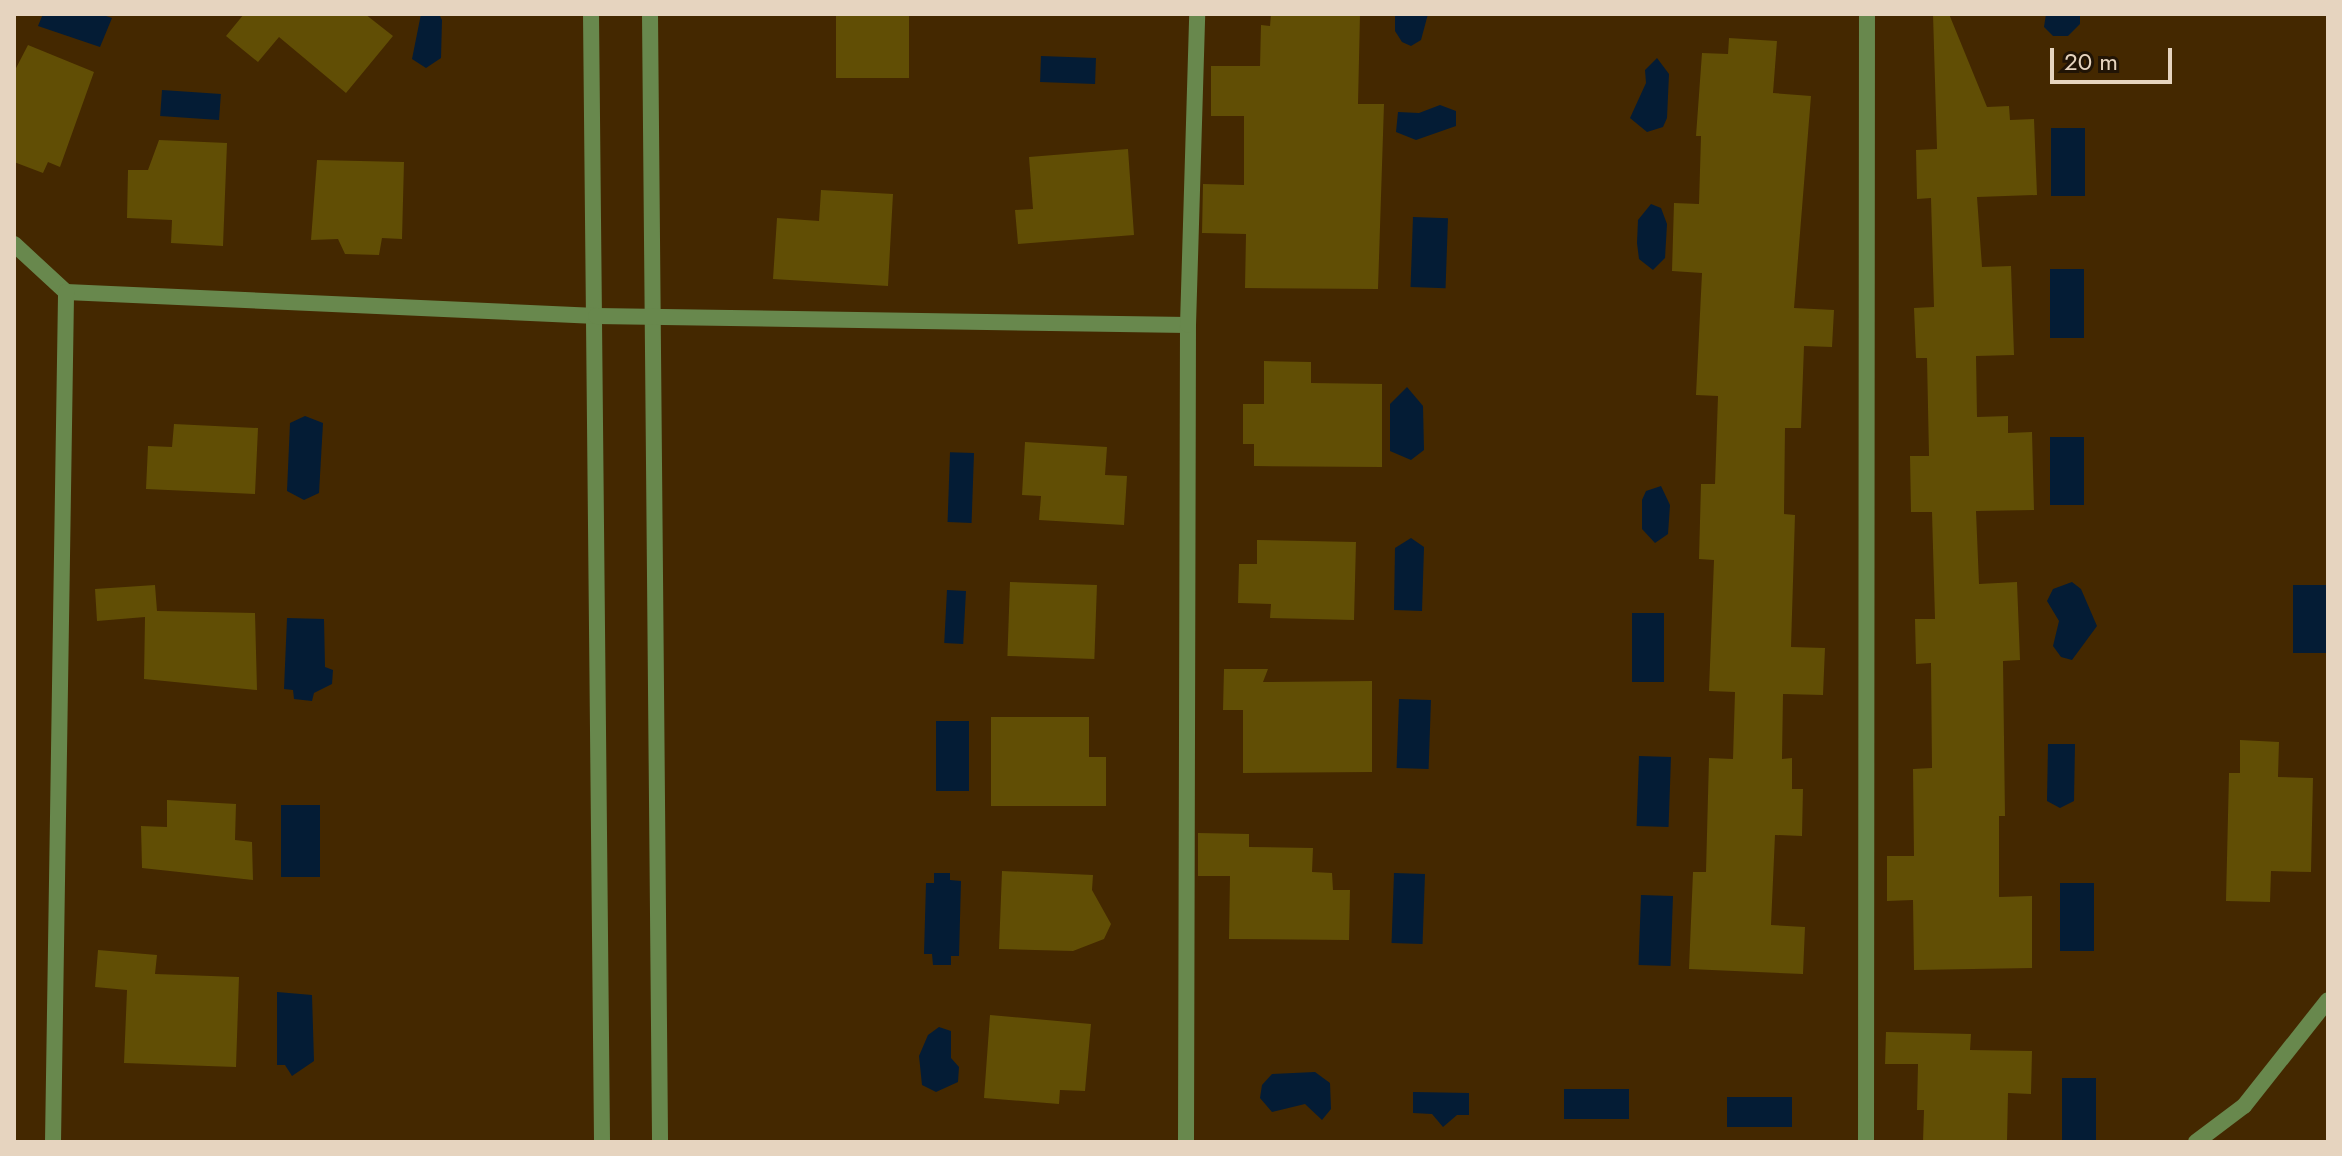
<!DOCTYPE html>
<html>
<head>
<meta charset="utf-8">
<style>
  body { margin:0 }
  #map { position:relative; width:2342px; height:1156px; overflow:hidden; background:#442800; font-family:Jost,sans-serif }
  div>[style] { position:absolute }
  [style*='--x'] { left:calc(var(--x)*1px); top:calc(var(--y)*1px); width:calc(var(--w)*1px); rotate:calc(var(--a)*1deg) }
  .water>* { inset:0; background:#041c35; transform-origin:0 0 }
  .building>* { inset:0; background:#614e05; transform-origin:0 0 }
  .minor>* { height:16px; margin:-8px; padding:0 8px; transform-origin:8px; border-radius:8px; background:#68884d }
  span { translate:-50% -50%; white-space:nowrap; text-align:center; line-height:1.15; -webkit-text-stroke:6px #211405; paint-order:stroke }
  .frame { position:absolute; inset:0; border:16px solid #e6d4bf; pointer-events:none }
  .scale { position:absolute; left:2050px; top:48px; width:122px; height:36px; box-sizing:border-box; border:4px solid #e6d4bf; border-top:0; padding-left:10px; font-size:24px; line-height:28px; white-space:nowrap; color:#e6d4bf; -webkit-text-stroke:6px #211405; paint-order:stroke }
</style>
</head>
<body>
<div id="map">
  <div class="water">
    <i style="clip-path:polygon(43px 14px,100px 14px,112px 18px,100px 47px,38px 26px)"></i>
    <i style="clip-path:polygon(421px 14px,439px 14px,442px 20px,441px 58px,426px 68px,412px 59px)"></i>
    <i style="clip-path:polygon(1395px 14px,1428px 14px,1421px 40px,1411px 46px,1402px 42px,1395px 31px)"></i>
    <i style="clip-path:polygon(2046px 14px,2080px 14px,2080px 24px,2068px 36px,2053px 36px,2044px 27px)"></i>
    <i style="left:1041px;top:56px;width:55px;height:26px;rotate:2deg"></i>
    <i style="clip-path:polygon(1657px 58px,1669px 74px,1667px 118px,1663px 127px,1647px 132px,1630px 118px,1646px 83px,1645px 70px)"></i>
    <i style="left:162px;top:90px;width:59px;height:26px;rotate:4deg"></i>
    <i style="clip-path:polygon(1440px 105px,1456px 111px,1456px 126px,1416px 140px,1396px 132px,1398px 112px,1419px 113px)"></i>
    <i style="left:2051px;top:128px;width:34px;height:68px"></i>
    <i style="clip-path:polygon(1651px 204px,1661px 208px,1667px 224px,1665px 258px,1653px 270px,1639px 259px,1637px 243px,1638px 220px)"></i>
    <i style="left:1413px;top:217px;width:35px;height:70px;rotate:2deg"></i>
    <i style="left:2050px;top:269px;width:34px;height:69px"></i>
    <i style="clip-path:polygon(1407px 387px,1423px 406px,1424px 450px,1411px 460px,1390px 451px,1390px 404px)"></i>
    <i style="clip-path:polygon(305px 416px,323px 423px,319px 493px,304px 500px,287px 491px,290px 423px)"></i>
    <i style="left:2050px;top:437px;width:34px;height:68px"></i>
    <i style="left:974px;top:453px;width:70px;height:24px;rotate:92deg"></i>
    <i style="clip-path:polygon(1661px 486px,1670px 505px,1668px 534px,1655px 543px,1642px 529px,1642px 500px,1646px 491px)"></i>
    <i style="clip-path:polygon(1411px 538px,1424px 547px,1422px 611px,1394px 610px,1395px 548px)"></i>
    <i style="clip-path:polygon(2072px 582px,2081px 589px,2097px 626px,2072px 660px,2061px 657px,2053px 646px,2059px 621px,2047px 601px,2053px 589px)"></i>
    <i style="left:2293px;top:585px;width:34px;height:68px"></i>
    <i style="left:947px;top:590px;width:19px;height:53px;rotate:3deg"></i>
    <i style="left:1632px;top:613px;width:32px;height:69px"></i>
    <i style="clip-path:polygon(287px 618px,324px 619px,325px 667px,333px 670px,332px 684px,314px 693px,312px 701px,294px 699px,293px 690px,284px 689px)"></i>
    <i style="left:1399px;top:699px;width:32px;height:69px;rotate:2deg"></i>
    <i style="left:936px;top:721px;width:33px;height:70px"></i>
    <i style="clip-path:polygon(2048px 744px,2075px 744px,2074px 801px,2060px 808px,2047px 801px)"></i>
    <i style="left:1639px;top:756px;width:32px;height:70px;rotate:2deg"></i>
    <i style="left:281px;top:805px;width:39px;height:72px"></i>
    <i style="clip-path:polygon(934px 873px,950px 873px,950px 880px,961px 881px,959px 956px,951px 956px,951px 965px,933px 965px,932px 954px,924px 954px,926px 883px,934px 883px)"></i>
    <i style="left:1394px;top:873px;width:31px;height:70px;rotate:2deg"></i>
    <i style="left:2060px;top:883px;width:34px;height:68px"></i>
    <i style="left:1641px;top:895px;width:32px;height:70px;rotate:2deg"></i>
    <i style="clip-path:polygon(277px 992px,312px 995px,314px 1061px,292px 1076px,285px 1065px,277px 1065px)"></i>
    <i style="clip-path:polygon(939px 1027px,951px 1031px,951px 1058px,959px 1067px,958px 1082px,936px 1092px,922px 1085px,919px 1056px,928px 1035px)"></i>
    <i style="clip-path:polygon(1315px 1072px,1330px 1083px,1331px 1109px,1322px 1120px,1305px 1104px,1272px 1112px,1260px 1098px,1262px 1085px,1272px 1074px)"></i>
    <i style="left:2062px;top:1078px;width:34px;height:64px"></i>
    <i style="left:1564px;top:1089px;width:65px;height:30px"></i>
    <i style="clip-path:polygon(1413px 1092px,1469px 1093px,1469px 1115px,1457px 1115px,1443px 1127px,1432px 1114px,1413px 1113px)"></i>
    <i style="left:1727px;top:1097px;width:65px;height:30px"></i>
  </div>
  <div class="building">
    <i style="clip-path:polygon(244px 14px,365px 14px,393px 36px,346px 93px,279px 37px,258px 62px,226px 36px)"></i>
    <i style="left:836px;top:14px;width:73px;height:64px"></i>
    <i style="clip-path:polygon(1271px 14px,1360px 14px,1358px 104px,1384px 104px,1378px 289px,1245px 288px,1246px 234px,1202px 233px,1203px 184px,1244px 185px,1244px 116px,1211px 116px,1211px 66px,1260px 66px,1261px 25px,1270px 26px)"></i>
    <i style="clip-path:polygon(1933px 14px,1949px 14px,1987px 107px,2009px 106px,2010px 120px,2034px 119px,2037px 195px,1977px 197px,1982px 267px,2011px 266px,2014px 355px,1976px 356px,1977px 417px,2008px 416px,2008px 433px,2032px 432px,2034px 510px,1976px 511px,1979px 584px,2017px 582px,2020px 660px,2003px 661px,2005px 816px,1999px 816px,1999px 897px,2032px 896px,2032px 968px,1914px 970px,1913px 900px,1887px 901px,1887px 856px,1914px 856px,1913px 769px,1932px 768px,1931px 663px,1916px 664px,1915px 619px,1935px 619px,1932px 512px,1911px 512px,1910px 456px,1929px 456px,1927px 358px,1916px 358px,1914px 308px,1934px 307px,1931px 198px,1917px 199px,1916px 150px,1937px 149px)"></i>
    <i style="clip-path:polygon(1729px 38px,1777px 41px,1773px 93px,1811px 96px,1794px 308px,1834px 310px,1832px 347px,1804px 346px,1801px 428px,1785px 428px,1784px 514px,1795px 515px,1791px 647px,1825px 648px,1823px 695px,1783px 694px,1782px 759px,1792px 758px,1792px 789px,1803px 789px,1802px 836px,1775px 835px,1771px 925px,1805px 927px,1803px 974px,1689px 969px,1693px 872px,1706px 872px,1709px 758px,1733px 759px,1735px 692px,1709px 691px,1714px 560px,1699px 559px,1701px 484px,1715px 484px,1718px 396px,1696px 395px,1702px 273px,1672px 271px,1674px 203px,1699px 204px,1701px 136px,1696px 136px,1702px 53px,1728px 54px)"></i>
    <i style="clip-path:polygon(28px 45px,94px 72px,60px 167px,48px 162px,43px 173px,14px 162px,14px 72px)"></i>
    <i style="clip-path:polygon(159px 140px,227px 143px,223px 246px,171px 243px,172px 220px,127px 218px,128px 170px,148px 170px)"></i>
    <i style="clip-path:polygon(1128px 149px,1134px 235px,1018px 244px,1015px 210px,1033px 209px,1029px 157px)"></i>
    <i style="clip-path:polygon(317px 160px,404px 162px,402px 239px,382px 238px,379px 255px,345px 254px,338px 239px,311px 240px)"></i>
    <i style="clip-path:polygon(821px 190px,893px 194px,888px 286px,773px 279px,777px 218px,819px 221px)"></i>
    <i style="clip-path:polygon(1264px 361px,1311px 362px,1311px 383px,1382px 384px,1382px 467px,1254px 466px,1254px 444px,1243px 444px,1243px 404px,1264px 404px)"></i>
    <i style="clip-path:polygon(174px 424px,258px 428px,255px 494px,146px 489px,148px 446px,172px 447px)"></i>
    <i style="clip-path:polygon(1025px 442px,1107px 447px,1105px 475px,1127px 476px,1124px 525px,1039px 520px,1041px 496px,1022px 495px)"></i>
    <i style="clip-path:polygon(1257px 540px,1356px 542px,1354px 620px,1270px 618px,1271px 604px,1238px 603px,1239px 564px,1257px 564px)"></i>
    <i style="left:1010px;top:582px;width:87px;height:74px;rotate:2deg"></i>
    <i style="clip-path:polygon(155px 585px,157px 611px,255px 613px,257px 690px,144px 679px,145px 617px,97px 621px,95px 589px)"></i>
    <i style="clip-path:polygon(1224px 669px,1268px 669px,1263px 682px,1372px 681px,1372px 772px,1243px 773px,1243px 710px,1223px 710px)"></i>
    <i style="clip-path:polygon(991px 717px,1089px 717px,1089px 757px,1106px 757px,1106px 806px,991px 806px)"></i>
    <i style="clip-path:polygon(2240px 740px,2279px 742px,2278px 777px,2313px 778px,2311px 872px,2271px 871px,2270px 902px,2226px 901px,2229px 773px,2240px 773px)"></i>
    <i style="clip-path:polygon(167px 800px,236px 804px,235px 840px,252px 842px,253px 880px,142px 868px,141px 826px,167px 827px)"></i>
    <i style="clip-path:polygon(1198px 833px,1249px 834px,1249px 847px,1313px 848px,1312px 872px,1332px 873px,1333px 890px,1350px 890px,1349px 940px,1229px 939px,1230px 876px,1198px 876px)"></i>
    <i style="clip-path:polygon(1002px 871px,1093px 875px,1092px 890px,1111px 924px,1104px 939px,1073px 951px,999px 949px)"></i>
    <i style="clip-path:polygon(98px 950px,157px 955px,155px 974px,239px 977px,236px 1067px,124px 1063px,127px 990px,95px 987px)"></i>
    <i style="clip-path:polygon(990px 1015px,1091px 1024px,1085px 1091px,1060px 1090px,1059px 1104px,984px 1098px)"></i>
    <i style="clip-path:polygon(1886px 1032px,1971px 1034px,1970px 1050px,2032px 1051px,2031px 1094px,2008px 1093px,2007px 1142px,1923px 1142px,1924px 1110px,1917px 1110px,1918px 1064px,1885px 1064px)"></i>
  </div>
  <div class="minor">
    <i style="--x:591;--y:14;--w:1128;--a:89.44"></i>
    <i style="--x:650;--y:14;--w:1128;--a:89.49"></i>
    <i style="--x:14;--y:244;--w:71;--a:42.7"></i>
    <i style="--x:66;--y:292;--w:531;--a:2.59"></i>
    <i style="--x:596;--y:316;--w:592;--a:0.87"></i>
    <i style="--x:53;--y:1142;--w:850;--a:-89.12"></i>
    <i style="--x:1186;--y:1142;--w:817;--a:-89.86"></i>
    <i style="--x:1188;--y:325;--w:311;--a:-88.3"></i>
    <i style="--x:1866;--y:1142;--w:1128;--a:-89.95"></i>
    <i style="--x:2196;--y:1142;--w:60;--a:-36.9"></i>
    <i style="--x:2244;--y:1106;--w:135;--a:-51.6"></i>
  </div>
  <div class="frame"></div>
  <div class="scale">20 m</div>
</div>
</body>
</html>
